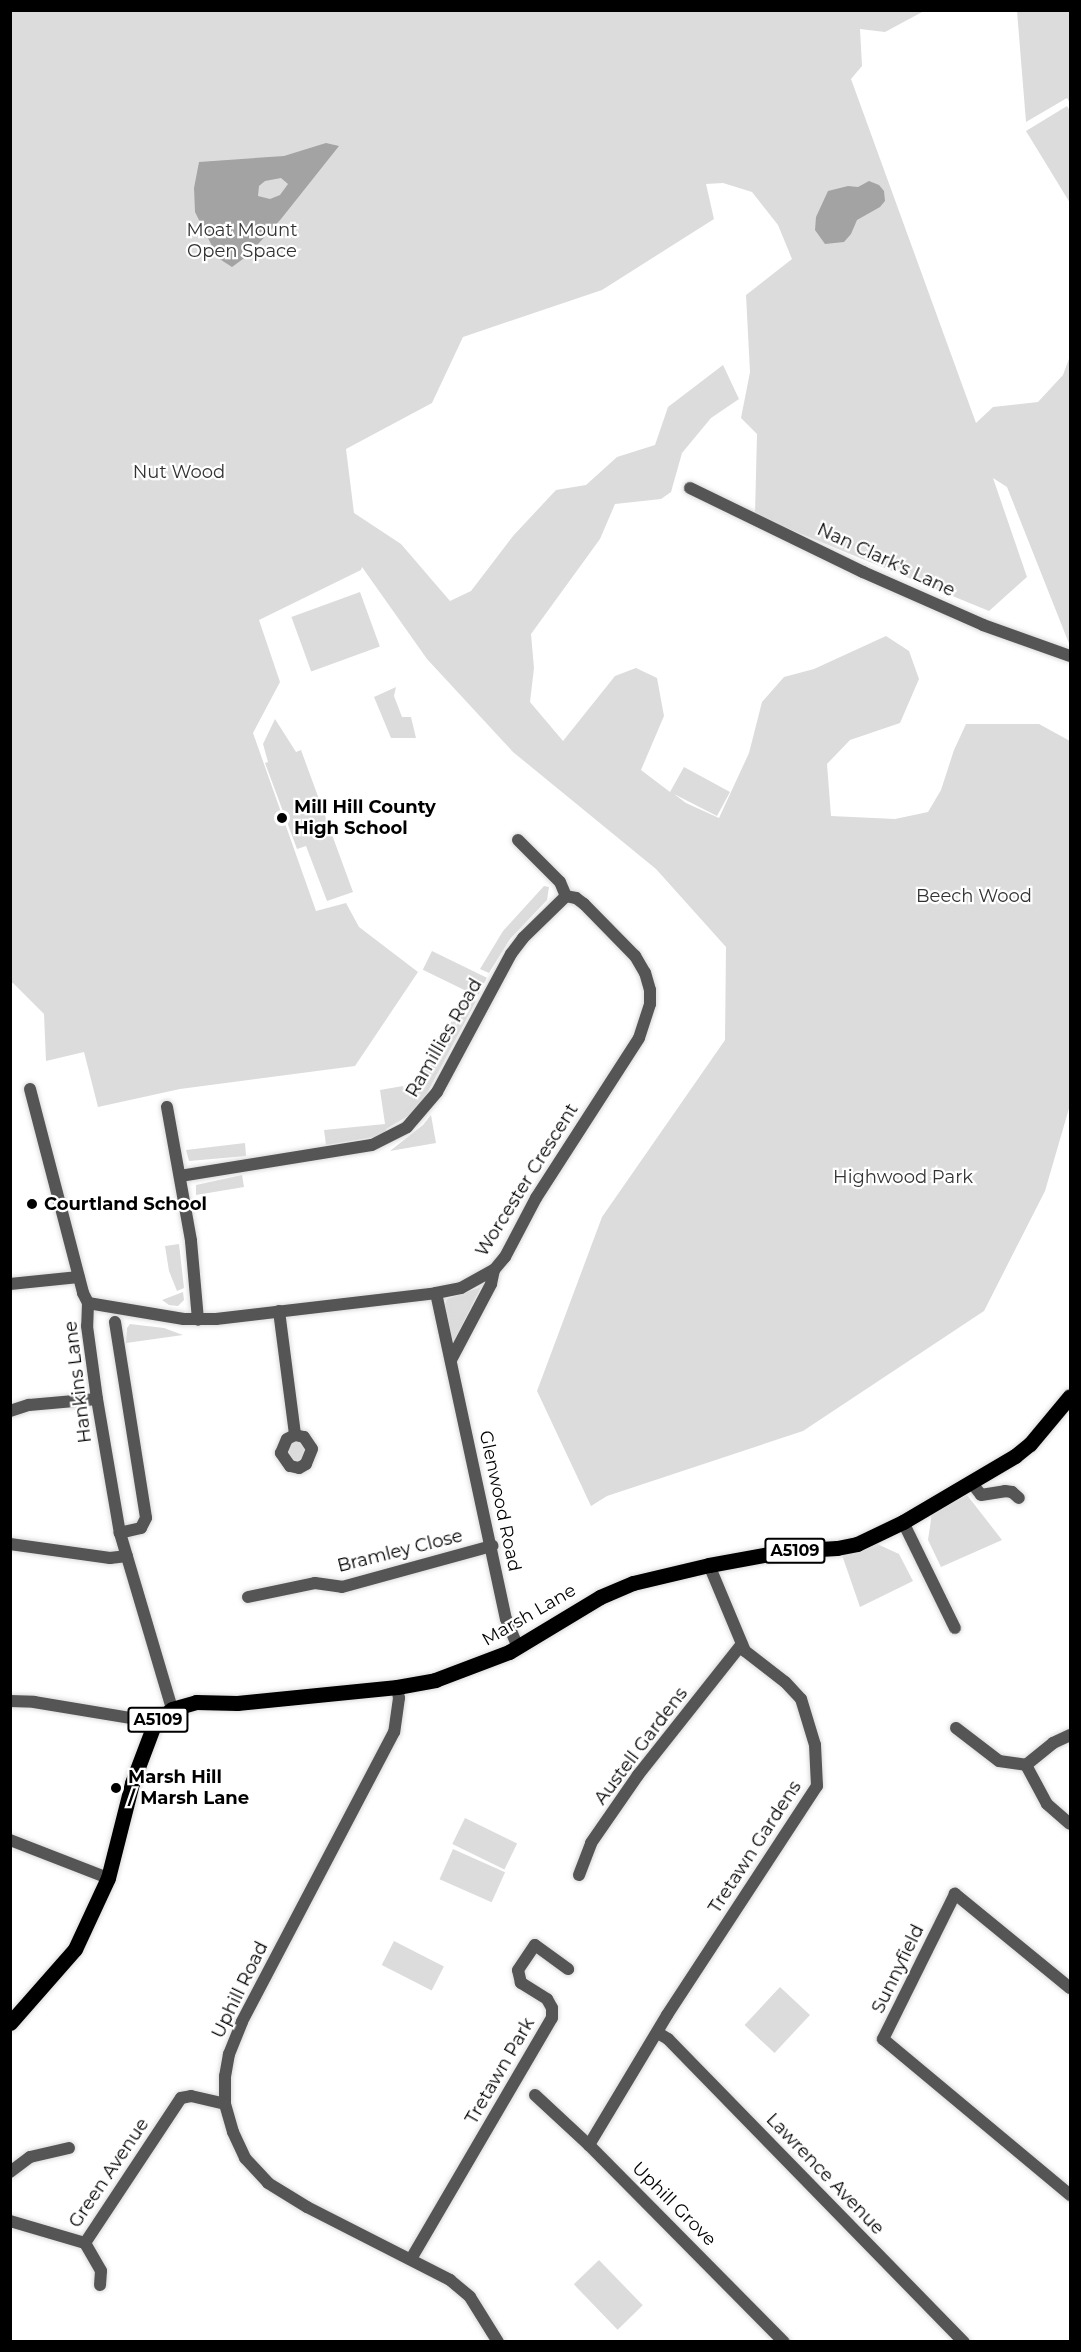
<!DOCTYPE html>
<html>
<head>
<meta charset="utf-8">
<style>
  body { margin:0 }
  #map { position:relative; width:1081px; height:2352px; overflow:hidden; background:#fff; font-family:Montserrat,sans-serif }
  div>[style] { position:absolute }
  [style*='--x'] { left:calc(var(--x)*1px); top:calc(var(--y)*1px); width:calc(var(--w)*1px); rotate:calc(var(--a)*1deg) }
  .green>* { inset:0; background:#dcdcdc; transform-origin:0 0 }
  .round { border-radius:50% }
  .water>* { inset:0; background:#a3a3a3 }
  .roads { filter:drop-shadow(0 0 2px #dbdbdb) drop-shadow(0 0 2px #dbdbdb) }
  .minor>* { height:12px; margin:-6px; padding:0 6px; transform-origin:6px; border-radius:6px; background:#555 }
  .major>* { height:15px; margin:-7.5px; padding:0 7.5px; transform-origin:7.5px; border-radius:7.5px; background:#000 }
  .dots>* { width:16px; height:16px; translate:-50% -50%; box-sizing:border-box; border:3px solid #fff; border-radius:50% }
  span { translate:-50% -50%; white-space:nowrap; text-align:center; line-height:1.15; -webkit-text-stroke:4.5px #fff; paint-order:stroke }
  .shield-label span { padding:2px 4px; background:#fff; border:2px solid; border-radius:4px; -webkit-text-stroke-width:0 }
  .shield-label { font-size:16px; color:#000; font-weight:700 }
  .park-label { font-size:18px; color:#333 }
  .street-label { font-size:18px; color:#000 }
  .poi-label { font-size:18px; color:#000; font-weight:700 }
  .left { translate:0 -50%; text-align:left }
  .frame { position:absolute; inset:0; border:12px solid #000; pointer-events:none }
</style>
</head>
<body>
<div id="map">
  <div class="green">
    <i style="clip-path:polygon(10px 11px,924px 11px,885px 32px,860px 29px,862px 66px,851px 79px,976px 423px,993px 407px,1038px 402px,1063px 375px,1070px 356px,1070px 646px,1007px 487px,993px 478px,1027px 577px,989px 611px,755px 515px,757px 434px,741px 418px,750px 372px,746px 295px,792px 259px,778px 225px,752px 192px,723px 183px,706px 184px,714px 219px,602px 290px,463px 337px,432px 403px,346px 449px,354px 513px,401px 544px,450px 601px,471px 591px,513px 536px,556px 490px,586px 485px,617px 457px,655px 445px,668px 407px,723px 365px,739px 399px,711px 418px,682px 453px,671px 492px,661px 499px,615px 504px,600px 539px,531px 634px,534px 668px,530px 702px,563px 741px,615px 676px,636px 668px,657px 678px,664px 716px,641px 770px,670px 792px,684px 767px,730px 792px,717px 816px,674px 794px,686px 803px,719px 818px,749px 753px,762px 702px,784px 677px,814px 669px,886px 636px,909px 651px,919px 679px,900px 723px,850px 740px,827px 764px,831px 816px,895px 819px,928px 812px,941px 790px,954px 750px,966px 724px,1039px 724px,1070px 741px,1070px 1105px,1045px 1191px,984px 1311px,803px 1431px,607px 1496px,591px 1506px,537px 1391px,602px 1217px,725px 1040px,726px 947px,656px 869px,513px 752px,427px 659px,362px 567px,361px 570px,259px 620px,280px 682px,253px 733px,316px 911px,346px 903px,359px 927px,418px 972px,355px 1066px,180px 1089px,98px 1107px,84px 1052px,46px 1061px,44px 1014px,13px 983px,10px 984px)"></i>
    <i style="clip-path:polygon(1017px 11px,1070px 11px,1070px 103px,1067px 98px,1026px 122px)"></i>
    <i style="clip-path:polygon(1067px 106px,1070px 111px,1070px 203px,1026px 131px)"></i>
    <i style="left:360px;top:592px;width:58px;height:73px;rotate:70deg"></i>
    <i style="clip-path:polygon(396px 687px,394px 696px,402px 717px,411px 717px,416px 738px,391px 738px,374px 697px)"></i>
    <i style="clip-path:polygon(275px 719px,296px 752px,301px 750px,353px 892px,327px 901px,306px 846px,297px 849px,265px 763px,268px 762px,263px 744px)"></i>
    <i style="clip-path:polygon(544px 886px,549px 887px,547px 900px,510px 939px,489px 973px,480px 969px,503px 931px)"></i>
    <i style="left:432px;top:951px;width:61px;height:21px;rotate:26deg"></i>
    <i style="clip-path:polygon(463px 997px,476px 1001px,418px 1110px,386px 1129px,386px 1135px,326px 1145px,324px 1130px,385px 1124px,380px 1090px,420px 1083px,418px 1073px,429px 1068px)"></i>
    <i style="clip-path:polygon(431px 1115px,436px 1143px,390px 1151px,423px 1125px)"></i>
    <i style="clip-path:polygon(245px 1143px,246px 1156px,189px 1161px,186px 1150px)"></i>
    <i style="clip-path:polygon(242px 1175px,244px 1187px,196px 1195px,196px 1185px)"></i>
    <i style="clip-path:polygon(179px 1244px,184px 1288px,177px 1291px,169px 1271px,165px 1246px)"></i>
    <i style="clip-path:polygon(481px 1287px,455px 1339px,452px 1339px,445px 1305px,447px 1299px)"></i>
    <i style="clip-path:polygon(183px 1292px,184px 1300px,178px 1306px,169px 1305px,162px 1300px)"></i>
    <i style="clip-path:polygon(130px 1324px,164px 1328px,183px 1335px,126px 1343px,127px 1328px)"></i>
    <i class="round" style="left:286px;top:1441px;width:20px;height:20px"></i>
    <i style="clip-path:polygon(967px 1495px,1002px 1540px,941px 1567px,928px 1540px,932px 1513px)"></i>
    <i style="clip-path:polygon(875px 1543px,899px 1554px,913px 1581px,860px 1607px,842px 1555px)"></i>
    <i style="left:465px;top:1818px;width:58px;height:29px;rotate:26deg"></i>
    <i style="left:453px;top:1849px;width:57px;height:33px;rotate:24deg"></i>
    <i style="left:394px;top:1941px;width:56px;height:27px;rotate:27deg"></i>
    <i style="left:780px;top:1987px;width:41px;height:52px;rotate:43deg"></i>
    <i style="left:599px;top:2260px;width:63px;height:35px;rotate:46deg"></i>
  </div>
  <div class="water">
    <i style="clip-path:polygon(evenodd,326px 143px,339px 146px,281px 219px,247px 256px,232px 267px,218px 258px,195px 212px,194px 188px,199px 162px,284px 156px,326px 143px,281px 178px,288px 184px,280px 195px,270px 199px,258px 196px,259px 186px,265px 181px,281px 178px)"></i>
    <i style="clip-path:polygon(869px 181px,879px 185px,884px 191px,885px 201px,880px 207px,857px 220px,851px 234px,844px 242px,825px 244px,815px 230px,816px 217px,828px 191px,848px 186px,858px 187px)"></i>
  </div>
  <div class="roads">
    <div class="minor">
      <i style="--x:690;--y:488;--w:192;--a:25.9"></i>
      <i style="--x:863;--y:572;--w:131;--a:23.8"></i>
      <i style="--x:983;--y:625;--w:92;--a:19.6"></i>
      <i style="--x:518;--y:840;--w:59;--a:45"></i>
      <i style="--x:560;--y:882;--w:15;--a:67"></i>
      <i style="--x:30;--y:1089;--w:211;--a:75.4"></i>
      <i style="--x:83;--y:1293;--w:11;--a:63"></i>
      <i style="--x:88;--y:1303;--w:23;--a:92"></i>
      <i style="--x:87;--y:1326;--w:74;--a:82.2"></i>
      <i style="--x:97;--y:1399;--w:136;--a:80.3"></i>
      <i style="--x:120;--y:1533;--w:184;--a:73.5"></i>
      <i style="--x:167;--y:1107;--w:136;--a:79.8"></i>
      <i style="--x:191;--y:1241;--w:79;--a:84.9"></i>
      <i style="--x:180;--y:1176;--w:194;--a:-9.2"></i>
      <i style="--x:372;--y:1145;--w:39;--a:-27"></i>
      <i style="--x:407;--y:1127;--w:46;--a:-49.4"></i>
      <i style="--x:437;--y:1092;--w:157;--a:-61.8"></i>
      <i style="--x:511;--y:954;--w:20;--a:-53"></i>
      <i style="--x:523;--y:938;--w:60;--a:-44.3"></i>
      <i style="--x:10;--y:1284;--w:69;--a:-5.8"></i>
      <i style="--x:436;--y:1293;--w:333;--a:77.9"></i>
      <i style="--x:506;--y:1619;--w:30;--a:67"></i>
      <i style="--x:88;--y:1303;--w:97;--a:9.5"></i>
      <i style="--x:184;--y:1319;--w:32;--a:0"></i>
      <i style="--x:216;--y:1319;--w:222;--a:-6.7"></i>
      <i style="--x:436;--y:1293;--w:25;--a:-11"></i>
      <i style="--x:461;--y:1288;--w:38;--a:-29"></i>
      <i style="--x:494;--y:1270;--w:17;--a:-50"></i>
      <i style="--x:505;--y:1257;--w:67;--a:-62.3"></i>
      <i style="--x:536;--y:1198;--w:190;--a:-57.2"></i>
      <i style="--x:639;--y:1038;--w:36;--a:-72"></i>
      <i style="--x:650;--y:1004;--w:14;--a:-90"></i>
      <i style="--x:650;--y:990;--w:18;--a:-106"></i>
      <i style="--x:645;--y:973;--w:20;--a:-120"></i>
      <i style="--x:635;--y:956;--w:73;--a:-134.4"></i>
      <i style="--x:584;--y:904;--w:10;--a:-143"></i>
      <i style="--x:576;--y:898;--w:10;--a:-169"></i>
      <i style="--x:279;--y:1311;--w:125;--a:82.6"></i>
      <i style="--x:295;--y:1435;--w:9;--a:13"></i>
      <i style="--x:304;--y:1437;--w:14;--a:56"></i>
      <i style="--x:312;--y:1449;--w:16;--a:112"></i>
      <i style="--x:306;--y:1464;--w:8;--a:150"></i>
      <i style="--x:299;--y:1468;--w:9;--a:-167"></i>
      <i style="--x:290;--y:1466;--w:16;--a:-125"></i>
      <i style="--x:281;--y:1453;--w:15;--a:-67"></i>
      <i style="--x:287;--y:1439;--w:9;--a:-27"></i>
      <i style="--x:115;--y:1322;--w:198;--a:81"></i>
      <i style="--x:146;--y:1518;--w:11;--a:117"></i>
      <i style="--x:141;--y:1528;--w:22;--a:167"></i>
      <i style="--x:451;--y:1360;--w:86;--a:-62.2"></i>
      <i style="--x:491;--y:1284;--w:14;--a:-78"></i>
      <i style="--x:10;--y:1411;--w:20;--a:-18"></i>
      <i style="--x:29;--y:1405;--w:68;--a:-5"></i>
      <i style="--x:971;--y:1482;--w:16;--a:52"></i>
      <i style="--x:981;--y:1495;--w:24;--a:-9"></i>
      <i style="--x:1005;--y:1491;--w:7;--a:8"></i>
      <i style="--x:1012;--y:1492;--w:9;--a:41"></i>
      <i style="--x:903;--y:1522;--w:118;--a:63.9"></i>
      <i style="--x:10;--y:1544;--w:101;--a:8"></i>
      <i style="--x:110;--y:1558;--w:17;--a:-7"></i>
      <i style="--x:248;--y:1597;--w:68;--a:-11.8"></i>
      <i style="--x:315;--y:1583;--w:27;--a:8"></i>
      <i style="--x:342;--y:1587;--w:156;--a:-15.3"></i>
      <i style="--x:397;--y:1687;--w:11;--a:80"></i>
      <i style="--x:399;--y:1698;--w:34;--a:98"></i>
      <i style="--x:394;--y:1732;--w:327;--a:117.7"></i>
      <i style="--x:242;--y:2022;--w:35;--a:112"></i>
      <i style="--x:229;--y:2054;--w:22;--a:100"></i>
      <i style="--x:225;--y:2076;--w:28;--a:90"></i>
      <i style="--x:225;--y:2104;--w:29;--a:74"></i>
      <i style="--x:233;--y:2132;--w:29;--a:65"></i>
      <i style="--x:245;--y:2158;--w:34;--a:47"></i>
      <i style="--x:268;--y:2183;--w:46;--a:31.6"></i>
      <i style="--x:307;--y:2207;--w:161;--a:27"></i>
      <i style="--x:450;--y:2280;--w:26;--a:40"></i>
      <i style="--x:470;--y:2297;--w:53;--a:58.1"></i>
      <i style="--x:10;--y:1701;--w:24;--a:2"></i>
      <i style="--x:34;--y:1702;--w:123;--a:9.4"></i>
      <i style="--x:956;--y:1728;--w:54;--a:37.5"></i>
      <i style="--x:999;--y:1761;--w:27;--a:8"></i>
      <i style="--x:1026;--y:1765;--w:44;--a:61.7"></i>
      <i style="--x:1047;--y:1804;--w:30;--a:41"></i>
      <i style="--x:1026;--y:1765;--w:35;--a:-39"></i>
      <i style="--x:1053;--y:1743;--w:19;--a:-25"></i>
      <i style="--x:10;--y:1840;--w:105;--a:21.2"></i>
      <i style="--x:579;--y:1875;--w:34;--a:-69"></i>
      <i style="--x:591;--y:1843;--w:83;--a:-55.3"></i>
      <i style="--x:638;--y:1775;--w:167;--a:-51.6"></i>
      <i style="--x:1070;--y:1988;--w:149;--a:-140.7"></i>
      <i style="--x:955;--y:1894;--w:162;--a:116.4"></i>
      <i style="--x:883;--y:2039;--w:244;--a:39.8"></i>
      <i style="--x:658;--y:2033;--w:12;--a:31"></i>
      <i style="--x:668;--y:2039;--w:424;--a:45.7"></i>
      <i style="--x:535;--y:2095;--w:74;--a:42.8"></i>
      <i style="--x:589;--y:2145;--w:277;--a:45.3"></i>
      <i style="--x:589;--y:2145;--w:152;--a:-59"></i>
      <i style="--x:667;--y:2015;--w:274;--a:-56.8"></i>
      <i style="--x:817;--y:1786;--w:41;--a:-92.8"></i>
      <i style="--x:815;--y:1745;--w:48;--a:-106.9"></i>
      <i style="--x:801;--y:1699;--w:23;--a:-133"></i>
      <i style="--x:785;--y:1682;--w:51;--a:-142.2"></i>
      <i style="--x:745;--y:1651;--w:93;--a:-112.7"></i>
      <i style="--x:10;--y:2172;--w:25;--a:-37"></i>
      <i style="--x:30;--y:2157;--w:40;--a:-13"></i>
      <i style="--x:10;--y:2221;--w:78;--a:16.3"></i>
      <i style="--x:85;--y:2243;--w:174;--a:-56.5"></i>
      <i style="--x:181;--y:2098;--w:10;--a:-11"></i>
      <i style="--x:191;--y:2096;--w:35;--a:13"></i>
      <i style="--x:85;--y:2243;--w:32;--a:60"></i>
      <i style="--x:101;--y:2271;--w:14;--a:94"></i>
      <i style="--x:411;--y:2259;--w:279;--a:-59.7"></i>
      <i style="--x:552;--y:2018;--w:10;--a:-90"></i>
      <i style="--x:552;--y:2008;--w:10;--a:-119"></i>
      <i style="--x:547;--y:1999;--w:31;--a:-148"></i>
      <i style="--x:521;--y:1983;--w:13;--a:-103"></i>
      <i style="--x:518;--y:1970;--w:30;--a:-56"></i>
      <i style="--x:535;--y:1945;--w:41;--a:36"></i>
    </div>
    <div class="major">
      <i style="--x:10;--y:2023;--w:98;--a:-48.7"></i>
      <i style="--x:75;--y:1949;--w:78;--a:-65.1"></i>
      <i style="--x:108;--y:1878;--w:98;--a:-75.8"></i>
      <i style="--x:132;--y:1783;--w:65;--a:-69.3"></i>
      <i style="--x:155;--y:1722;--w:21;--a:-37"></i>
      <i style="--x:172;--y:1709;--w:25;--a:-16"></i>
      <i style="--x:196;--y:1702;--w:41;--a:1.4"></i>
      <i style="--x:237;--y:1703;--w:161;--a:-5.7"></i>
      <i style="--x:397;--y:1687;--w:39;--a:-10"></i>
      <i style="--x:435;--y:1680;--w:79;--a:-20.7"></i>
      <i style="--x:509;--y:1652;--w:106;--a:-31.1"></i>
      <i style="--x:600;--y:1597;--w:36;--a:-23"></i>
      <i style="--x:633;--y:1583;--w:78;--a:-13.3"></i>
      <i style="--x:709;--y:1565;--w:77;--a:-10.4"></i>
      <i style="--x:785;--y:1551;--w:52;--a:-3.3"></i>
      <i style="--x:837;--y:1548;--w:20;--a:-11"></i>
      <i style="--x:857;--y:1544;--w:51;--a:-25.6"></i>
      <i style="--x:903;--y:1522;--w:130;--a:-30.5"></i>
      <i style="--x:1015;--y:1456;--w:19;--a:-39"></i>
      <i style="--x:1030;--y:1444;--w:62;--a:-50.2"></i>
    </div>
  </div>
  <div class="dots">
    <i style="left:282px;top:818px;background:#000"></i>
    <i style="left:32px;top:1204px;background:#000"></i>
    <i style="left:116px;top:1788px;background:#000"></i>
  </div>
  <div class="shield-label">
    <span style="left:795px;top:1551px">A5109</span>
    <span style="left:158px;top:1720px">A5109</span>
  </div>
  <div class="park-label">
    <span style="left:242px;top:241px">Moat Mount<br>Open Space</span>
    <span style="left:179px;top:472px">Nut Wood</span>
    <span style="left:974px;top:896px">Beech Wood</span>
    <span style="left:903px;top:1177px">Highwood Park</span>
  </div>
  <div class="street-label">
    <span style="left:886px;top:560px;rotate:25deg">Nan Clark's Lane</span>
    <span style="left:444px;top:1038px;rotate:-60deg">Ramillies Road</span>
    <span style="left:527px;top:1180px;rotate:-58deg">Worcester Crescent</span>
    <span style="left:78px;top:1382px;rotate:-97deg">Hankins Lane</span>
    <span style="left:500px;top:1501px;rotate:78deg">Glenwood Road</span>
    <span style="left:400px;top:1551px;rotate:-14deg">Bramley Close</span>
    <span style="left:529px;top:1615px;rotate:-30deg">Marsh Lane</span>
    <span style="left:641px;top:1746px;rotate:-53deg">Austell Gardens</span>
    <span style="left:755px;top:1847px;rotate:-57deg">Tretawn Gardens</span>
    <span style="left:898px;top:1969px;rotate:-64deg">Sunnyfield</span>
    <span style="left:240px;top:1990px;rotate:-64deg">Uphill Road</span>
    <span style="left:500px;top:2071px;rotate:-60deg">Tretawn Park</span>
    <span style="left:109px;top:2173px;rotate:-56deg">Green Avenue</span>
    <span style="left:825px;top:2174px;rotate:46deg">Lawrence Avenue</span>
    <span style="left:674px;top:2204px;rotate:45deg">Uphill Grove</span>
  </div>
  <div class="poi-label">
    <span class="left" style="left:294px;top:818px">Mill Hill County<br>High School</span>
    <span class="left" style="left:44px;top:1204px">Courtland School</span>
    <span class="left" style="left:128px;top:1788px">Marsh Hill<br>/ Marsh Lane</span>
  </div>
  <div class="frame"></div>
</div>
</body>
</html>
